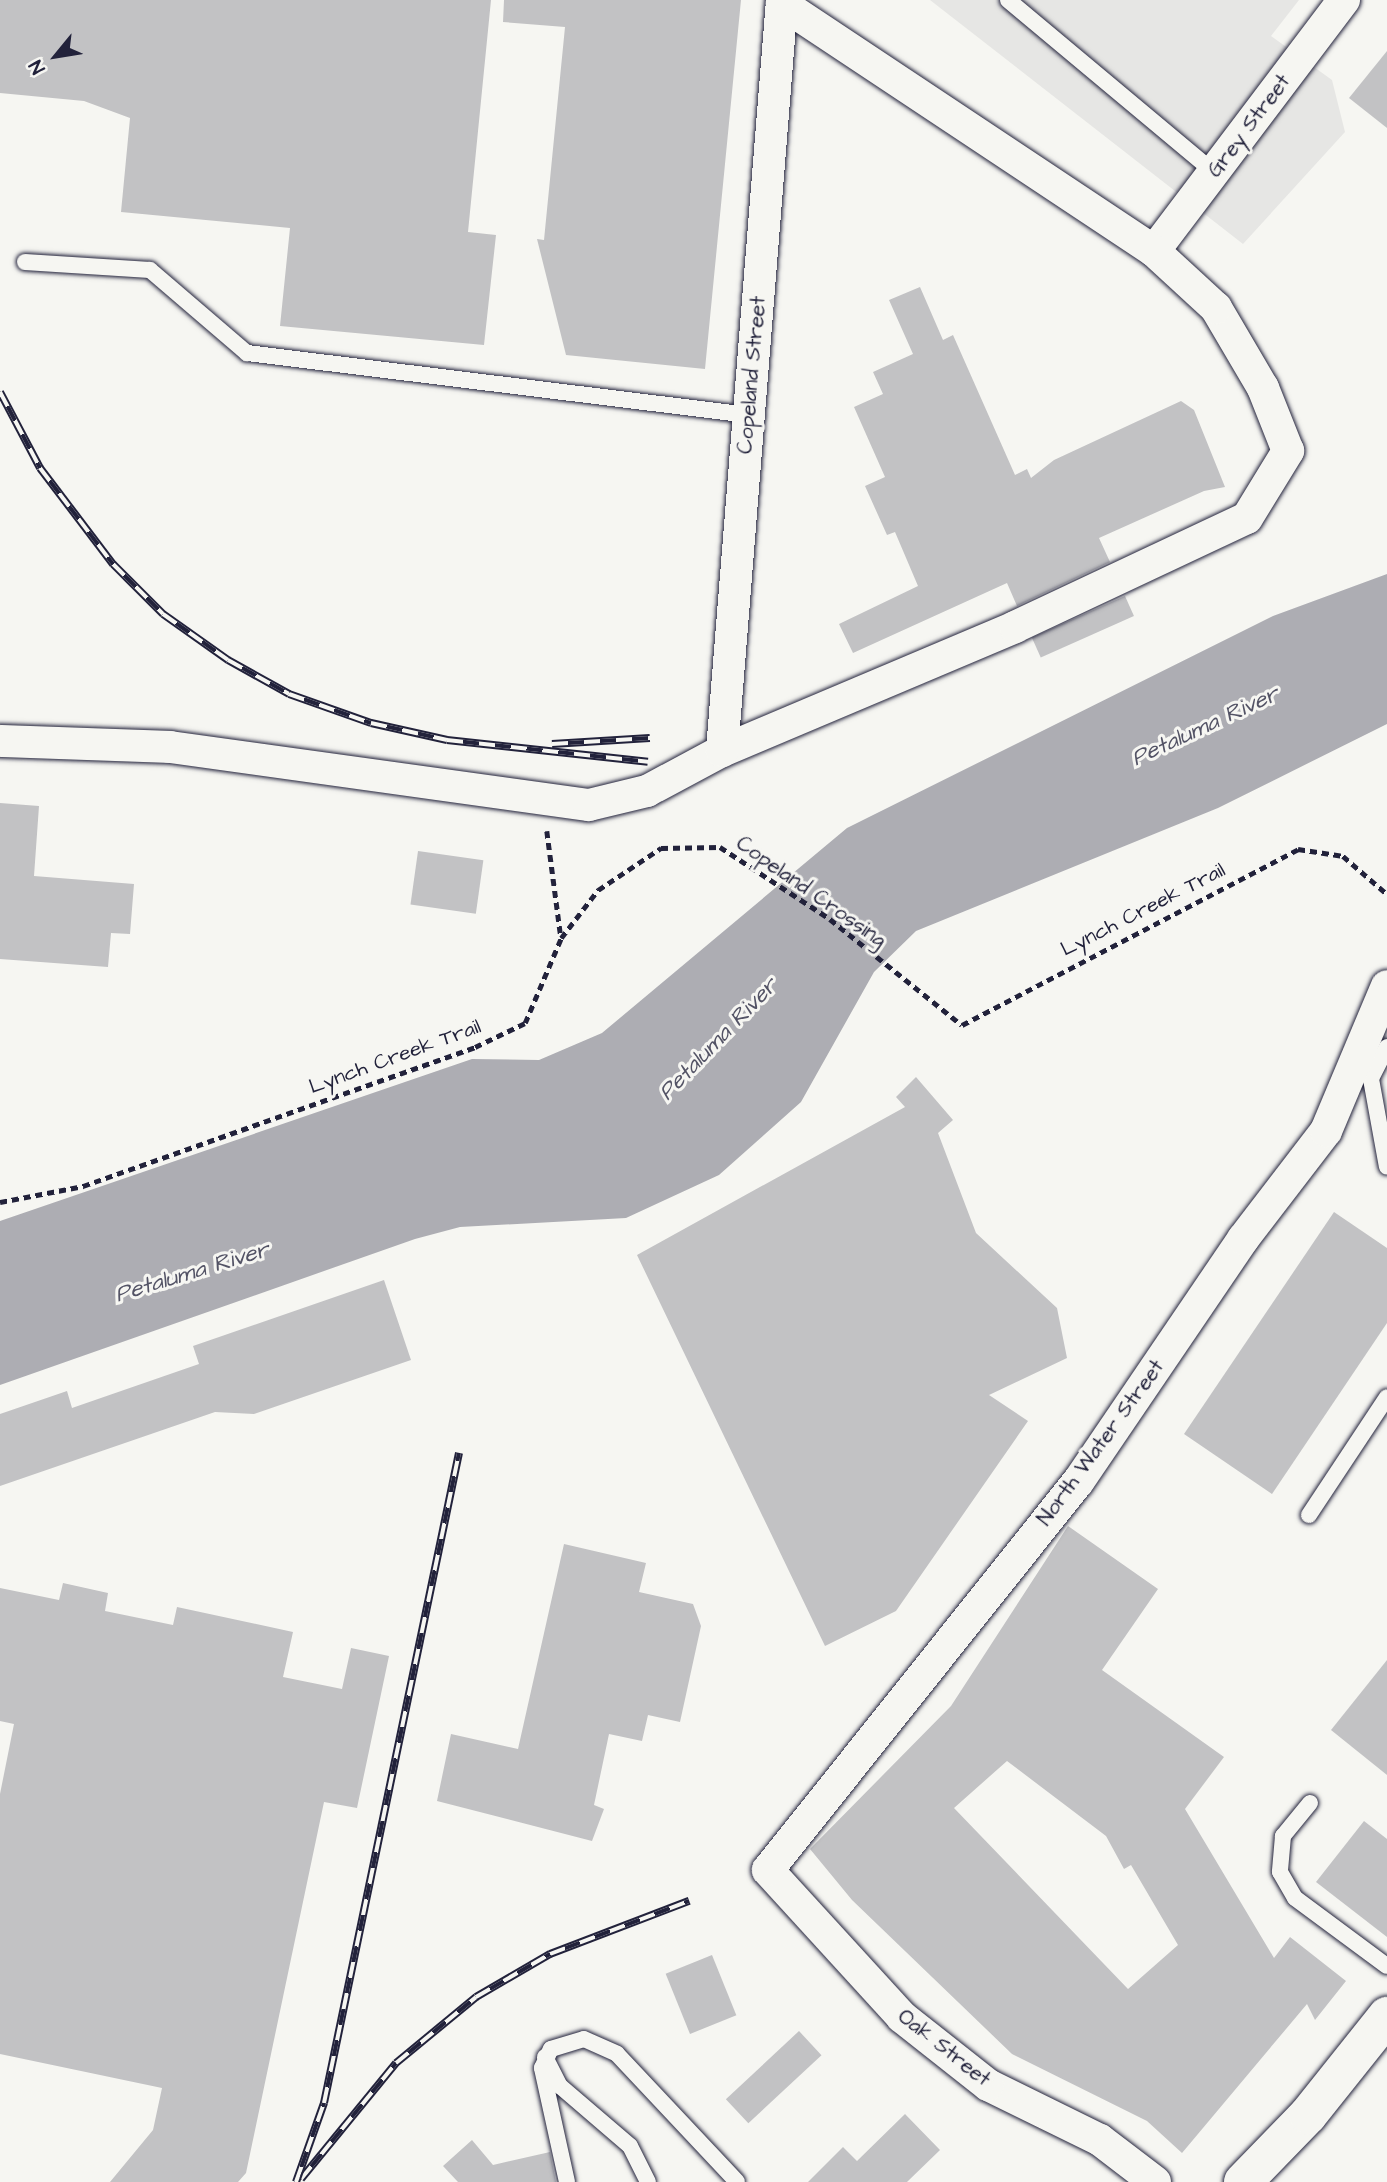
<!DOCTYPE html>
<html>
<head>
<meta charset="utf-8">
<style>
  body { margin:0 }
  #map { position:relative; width:1387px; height:2182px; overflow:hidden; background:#f6f6f2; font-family:"Architects Daughter",sans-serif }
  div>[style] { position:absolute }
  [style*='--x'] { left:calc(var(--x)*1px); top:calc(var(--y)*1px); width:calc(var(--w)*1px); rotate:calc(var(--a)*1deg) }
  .built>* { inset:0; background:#e6e6e4 }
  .water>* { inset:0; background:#adadb3 }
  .building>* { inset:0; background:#c2c2c4; transform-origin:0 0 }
  .path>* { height:4.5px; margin-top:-2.25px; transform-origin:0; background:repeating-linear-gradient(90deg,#22223b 0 7px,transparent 0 12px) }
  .roads { filter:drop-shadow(0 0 2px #22223b) drop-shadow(0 0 2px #22223b) }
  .lane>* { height:16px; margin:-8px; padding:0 8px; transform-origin:8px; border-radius:8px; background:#f6f6f2 }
  .street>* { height:32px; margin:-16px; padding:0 16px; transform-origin:16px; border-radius:16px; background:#f6f6f2 }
  .secondary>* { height:38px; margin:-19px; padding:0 19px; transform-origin:19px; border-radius:19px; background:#f6f6f2 }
  .rail>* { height:8px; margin-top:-4px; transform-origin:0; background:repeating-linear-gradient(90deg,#f6f6f2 0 16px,#22223b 0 32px); box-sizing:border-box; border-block:2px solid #22223b }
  span { translate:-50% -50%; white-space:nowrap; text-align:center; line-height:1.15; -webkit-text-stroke:6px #f6f6f2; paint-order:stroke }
  .street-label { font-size:21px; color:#22223b }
  .water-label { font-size:23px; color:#535365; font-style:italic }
  .north { position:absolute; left:21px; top:21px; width:70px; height:70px; -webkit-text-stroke:5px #f6f6f2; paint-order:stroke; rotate:240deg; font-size:19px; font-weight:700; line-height:28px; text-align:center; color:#22223b }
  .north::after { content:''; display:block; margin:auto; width:24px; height:32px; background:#22223b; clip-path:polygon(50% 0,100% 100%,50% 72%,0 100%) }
</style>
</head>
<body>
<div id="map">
  <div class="built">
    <i style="clip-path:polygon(930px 0,1299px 0,1271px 36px,1332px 80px,1345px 132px,1243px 244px)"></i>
  </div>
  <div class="water">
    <i style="clip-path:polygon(1387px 574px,1387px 724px,1218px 808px,916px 931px,874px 972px,801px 1102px,719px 1175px,626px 1218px,460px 1227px,415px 1239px,0 1385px,0 1221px,472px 1059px,539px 1060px,602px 1033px,847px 828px,1273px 616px)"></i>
  </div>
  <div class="building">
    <i style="clip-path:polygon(0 0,491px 0,468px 232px,496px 235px,484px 345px,280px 326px,290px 228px,121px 212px,130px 118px,84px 101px,0 93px)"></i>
    <i style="clip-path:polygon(504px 0,741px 0,705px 369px,566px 355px,537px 239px,544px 240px,565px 27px,503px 22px)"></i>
    <i style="clip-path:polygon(1387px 51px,1387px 128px,1349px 98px)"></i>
    <i style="clip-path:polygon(920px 287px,943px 340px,953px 335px,1015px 475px,1027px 469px,1031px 478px,1054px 460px,1181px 401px,1194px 410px,1225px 487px,1204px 491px,1099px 538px,1110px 562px,1017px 606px,1007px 583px,853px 653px,839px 624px,918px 586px,895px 532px,887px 535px,865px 486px,885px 477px,854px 407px,883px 394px,873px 372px,913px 354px,889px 300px)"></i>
    <i style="left:1125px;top:596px;width:22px;height:102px;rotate:66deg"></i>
    <i style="clip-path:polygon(0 803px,39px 806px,34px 876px,134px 884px,130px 934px,111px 933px,108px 967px,0 959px)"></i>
    <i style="left:418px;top:851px;width:66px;height:54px;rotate:8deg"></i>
    <i style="clip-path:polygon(916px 1077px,953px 1120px,938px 1133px,976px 1233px,1057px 1308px,1067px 1358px,989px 1395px,1028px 1421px,896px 1611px,825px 1646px,637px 1255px,905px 1107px,896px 1097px)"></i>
    <i style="clip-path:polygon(1334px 1212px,1387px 1248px,1387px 1323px,1272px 1494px,1184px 1434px)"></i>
    <i style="clip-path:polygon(384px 1280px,411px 1360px,254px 1414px,215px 1412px,0 1486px,0 1414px,67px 1391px,72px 1408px,199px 1364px,193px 1346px)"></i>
    <i style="clip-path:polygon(evenodd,1068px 1526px,1158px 1589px,1102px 1670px,1224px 1757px,1185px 1809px,1274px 1958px,1290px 1937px,1346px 1981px,1315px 2020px,1307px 2004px,1182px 2153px,1147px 2121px,1012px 2054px,852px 1900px,810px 1849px,951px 1706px,1068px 1526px,1007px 1761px,1106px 1836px,1124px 1869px,1131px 1865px,1178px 1945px,1128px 1989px,954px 1808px,1007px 1761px)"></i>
    <i style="clip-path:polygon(564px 1544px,646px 1563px,639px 1592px,693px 1604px,701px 1626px,680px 1722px,648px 1715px,642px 1741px,609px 1734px,594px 1805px,604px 1809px,592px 1841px,437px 1801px,451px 1734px,518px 1749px)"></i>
    <i style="clip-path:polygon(63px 1583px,108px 1593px,105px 1611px,173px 1625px,177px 1607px,293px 1632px,283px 1677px,342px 1689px,351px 1648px,389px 1656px,357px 1808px,324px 1802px,246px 2173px,238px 2182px,110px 2182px,153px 2130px,162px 2088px,0 2054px,0 1794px,14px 1724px,0 1721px,0 1588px,59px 1600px)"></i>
    <i style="clip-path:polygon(1387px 1660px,1387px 1775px,1331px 1730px)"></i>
    <i style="clip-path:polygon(1364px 1821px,1387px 1839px,1387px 1937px,1316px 1882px)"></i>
    <i style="left:712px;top:1955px;width:65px;height:50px;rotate:68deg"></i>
    <i style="left:799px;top:2031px;width:33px;height:100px;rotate:47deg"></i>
    <i style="clip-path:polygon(905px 2114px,940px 2150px,907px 2182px,808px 2182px,843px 2147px,857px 2161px)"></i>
    <i style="clip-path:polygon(472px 2140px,493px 2165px,550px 2152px,556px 2182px,458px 2182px,443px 2166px)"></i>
  </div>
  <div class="path">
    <i style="--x:547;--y:831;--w:107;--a:82.5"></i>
    <i style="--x:0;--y:1202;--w:85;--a:-10.9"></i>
    <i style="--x:83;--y:1186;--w:416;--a:-19.5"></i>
    <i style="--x:475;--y:1047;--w:55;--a:-25.6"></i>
    <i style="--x:525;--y:1023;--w:92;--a:-67"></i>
    <i style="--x:561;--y:938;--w:61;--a:-52.4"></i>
    <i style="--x:598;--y:890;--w:76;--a:-33.7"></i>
    <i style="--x:661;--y:848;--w:59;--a:-1"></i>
    <i style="--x:720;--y:847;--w:131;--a:33.2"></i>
    <i style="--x:830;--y:919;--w:169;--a:38.8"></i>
    <i style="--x:962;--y:1025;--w:379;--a:-27.6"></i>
    <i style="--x:1298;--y:849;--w:46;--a:8.8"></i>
    <i style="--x:1343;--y:856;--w:58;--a:40.8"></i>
  </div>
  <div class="roads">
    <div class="lane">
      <i style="--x:1008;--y:0;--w:268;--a:39.9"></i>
      <i style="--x:25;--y:262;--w:125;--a:3.7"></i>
      <i style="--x:150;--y:270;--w:128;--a:40.6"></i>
      <i style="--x:247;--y:353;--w:506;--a:7.04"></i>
      <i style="--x:1387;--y:1047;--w:36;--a:117"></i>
      <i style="--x:1371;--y:1079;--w:89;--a:79.7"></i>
      <i style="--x:1309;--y:1515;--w:141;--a:-56.5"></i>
      <i style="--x:1310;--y:1803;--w:43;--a:129.3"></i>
      <i style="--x:1283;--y:1836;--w:36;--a:95"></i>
      <i style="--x:1280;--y:1872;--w:30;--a:60"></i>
      <i style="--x:1295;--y:1898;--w:114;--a:36.5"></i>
      <i style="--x:545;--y:2057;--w:33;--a:63"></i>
      <i style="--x:560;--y:2086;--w:92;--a:40.6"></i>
      <i style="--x:630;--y:2146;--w:40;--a:63.4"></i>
      <i style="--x:567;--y:2182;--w:117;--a:-102.4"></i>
      <i style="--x:542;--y:2068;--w:21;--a:-65"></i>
      <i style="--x:551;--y:2049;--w:34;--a:-17"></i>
      <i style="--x:584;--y:2039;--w:36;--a:24"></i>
      <i style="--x:617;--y:2054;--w:175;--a:46.8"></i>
    </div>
    <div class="street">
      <i style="--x:1154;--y:251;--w:315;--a:-52.9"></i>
      <i style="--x:0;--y:741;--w:170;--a:2"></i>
      <i style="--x:170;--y:747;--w:423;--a:7.9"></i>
      <i style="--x:589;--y:805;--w:60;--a:-13.6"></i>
      <i style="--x:647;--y:791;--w:85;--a:-28.1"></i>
      <i style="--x:722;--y:751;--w:318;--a:-22.9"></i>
      <i style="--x:1015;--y:627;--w:256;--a:-25.2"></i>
      <i style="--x:1247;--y:518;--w:79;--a:-58.5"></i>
      <i style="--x:1288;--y:451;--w:68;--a:-111.6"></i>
      <i style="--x:1263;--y:388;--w:93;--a:-120.4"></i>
      <i style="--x:1216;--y:308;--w:84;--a:-137.4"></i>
      <i style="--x:1154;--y:251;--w:447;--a:-146.4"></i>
      <i style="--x:782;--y:4;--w:6;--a:-39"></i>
      <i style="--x:722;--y:751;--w:753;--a:-85.43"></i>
      <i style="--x:1155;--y:2182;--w:69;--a:-142.6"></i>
      <i style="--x:1100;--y:2140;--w:125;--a:-153.8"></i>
      <i style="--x:988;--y:2085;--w:110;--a:-141.7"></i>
      <i style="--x:902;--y:2017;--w:199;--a:-132.4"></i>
      <i style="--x:768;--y:1870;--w:497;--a:-51.4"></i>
      <i style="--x:1078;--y:1482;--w:294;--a:-55.8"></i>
      <i style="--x:1243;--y:1239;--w:136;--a:-52.5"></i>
      <i style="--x:1326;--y:1131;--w:157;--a:-67.2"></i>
    </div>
    <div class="secondary">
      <i style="--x:1243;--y:2182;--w:93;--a:-45.9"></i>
      <i style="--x:1308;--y:2115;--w:127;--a:-51.4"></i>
    </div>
  </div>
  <div class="rail">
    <i style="--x:0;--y:392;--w:86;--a:62.2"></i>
    <i style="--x:40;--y:468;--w:121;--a:52.8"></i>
    <i style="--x:113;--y:564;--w:71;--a:45"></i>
    <i style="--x:163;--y:614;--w:80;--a:35.3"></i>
    <i style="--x:228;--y:660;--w:70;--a:29.1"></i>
    <i style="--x:289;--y:694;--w:87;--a:19.5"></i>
    <i style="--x:371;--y:723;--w:78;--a:12.6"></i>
    <i style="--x:447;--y:740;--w:202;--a:6.2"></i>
    <i style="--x:552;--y:744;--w:98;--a:-3.5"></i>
    <i style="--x:301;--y:2179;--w:150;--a:-50.7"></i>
    <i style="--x:396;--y:2063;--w:104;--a:-39.5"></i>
    <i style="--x:476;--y:1997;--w:86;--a:-30.2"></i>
    <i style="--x:550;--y:1954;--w:149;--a:-20.9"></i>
    <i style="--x:296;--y:2182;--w:84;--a:-70.5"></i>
    <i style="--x:324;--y:2103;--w:664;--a:-78.27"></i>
  </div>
  <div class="street-label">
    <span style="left:1249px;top:126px;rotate:-53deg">Grey Street</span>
    <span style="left:752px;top:375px;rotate:-85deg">Copeland Street</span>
    <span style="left:811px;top:892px;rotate:35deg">Copeland Crossing</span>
    <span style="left:1143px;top:910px;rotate:-27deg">Lynch Creek Trail</span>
    <span style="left:395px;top:1057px;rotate:-20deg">Lynch Creek Trail</span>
    <span style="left:1101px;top:1443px;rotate:-54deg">North Water Street</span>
    <span style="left:944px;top:2048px;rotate:38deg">Oak Street</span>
  </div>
  <div class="water-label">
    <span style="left:1205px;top:726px;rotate:-25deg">Petaluma River</span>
    <span style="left:718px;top:1039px;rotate:-46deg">Petaluma River</span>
    <span style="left:192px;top:1272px;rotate:-17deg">Petaluma River</span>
  </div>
  <div class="north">N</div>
</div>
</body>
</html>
